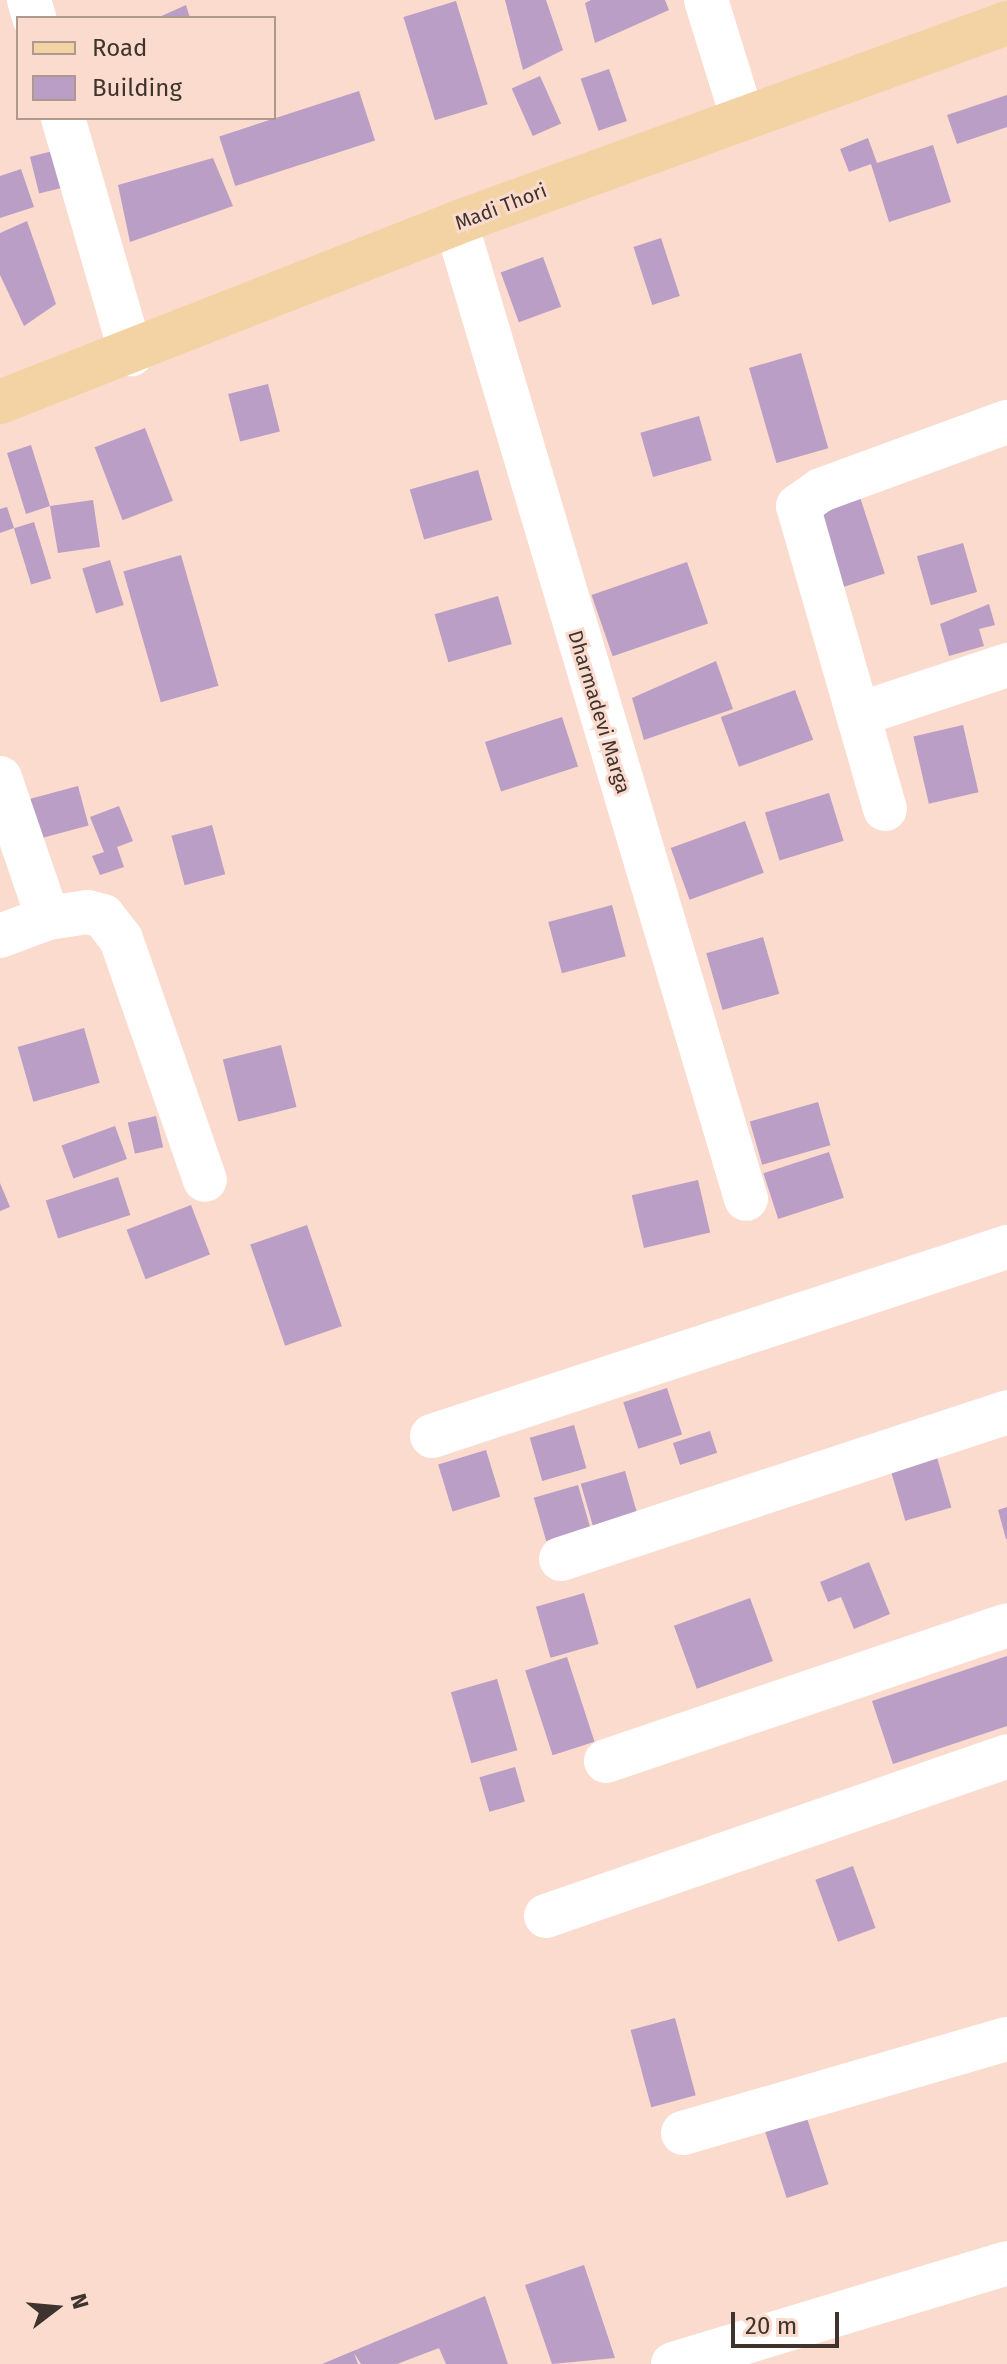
<!DOCTYPE html>
<html>
<head>
<meta charset="utf-8">
<style>
  body { margin:0 }
  #map { position:relative; width:1007px; height:2364px; overflow:hidden; background:#fadbce; font-family:"Fira Sans",sans-serif }
  div>[style] { position:absolute }
  [style*='--x'] { left:calc(var(--x)*1px); top:calc(var(--y)*1px); width:calc(var(--w)*1px); rotate:calc(var(--a)*1deg) }
  .building>* { inset:0; background:#ba9ec5; transform-origin:0 0 }
  .minor>* { height:44px; margin:-22px; padding:0 22px; transform-origin:22px; border-radius:22px; background:#fff }
  .major>* { height:44px; margin:-22px; padding:0 22px; transform-origin:22px; border-radius:22px; background:#f3d2a4 }
  span { translate:-50% -50%; white-space:nowrap; text-align:center; line-height:1.15; -webkit-text-stroke:6px #fadbce; paint-order:stroke }
  .street-label { font-size:20px; color:#3f332e }
  .legend { position:absolute; left:16px; top:16px; width:260px; height:104px; box-sizing:border-box; background:#fadbce; border:2px solid #af988e; margin:0; padding:10px 14px; list-style:none; font-size:24px; color:#3f332e }
  .legend li { display:flex; align-items:center; gap:16px; height:40px }
  .legend b { width:40px; border:2px solid #af988e }
  .north { position:absolute; left:16px; top:2268px; width:80px; height:80px; -webkit-text-stroke:6px #fadbce; paint-order:stroke; rotate:74deg; font-size:22px; font-weight:700; line-height:32px; text-align:center; color:#3f332e }
  .north::after { content:''; display:block; margin:auto; width:28px; height:36px; background:#3f332e; clip-path:polygon(50% 0,100% 100%,50% 72%,0 100%) }
  .scale { position:absolute; left:731px; top:2312px; width:108px; height:36px; box-sizing:border-box; border:4px solid #3f332e; border-top:0; padding-left:10px; font-size:24px; line-height:28px; white-space:nowrap; color:#3f332e; -webkit-text-stroke:6px #fadbce; paint-order:stroke }
</style>
</head>
<body>
<div id="map">
  <div class="building">
    <i style="clip-path:polygon(505px 0,546px 0,563px 50px,523px 70px)"></i>
    <i style="clip-path:polygon(591px 0,665px 0,669px 10px,595px 43px,585px 3px)"></i>
    <i style="left:456px;top:1px;width:108px;height:55px;rotate:73deg"></i>
    <i style="clip-path:polygon(186px 5px,190px 18px,157px 18px)"></i>
    <i style="left:609px;top:69px;width:55px;height:30px;rotate:71deg"></i>
    <i style="left:540px;top:76px;width:52px;height:31px;rotate:66deg"></i>
    <i style="left:359px;top:91px;width:52px;height:147px;rotate:72deg"></i>
    <i style="clip-path:polygon(1007px 95px,1007px 127px,957px 144px,947px 115px)"></i>
    <i style="clip-path:polygon(868px 138px,877px 163px,933px 145px,951px 202px,889px 222px,871px 164px,849px 172px,840px 149px)"></i>
    <i style="left:61px;top:149px;width:38px;height:32px;rotate:76deg"></i>
    <i style="clip-path:polygon(213px 158px,233px 206px,130px 242px,118px 185px)"></i>
    <i style="clip-path:polygon(21px 169px,34px 207px,0 218px,0 176px)"></i>
    <i style="clip-path:polygon(27px 221px,56px 304px,24px 326px,0 275px,0 233px)"></i>
    <i style="left:661px;top:238px;width:61px;height:29px;rotate:72deg"></i>
    <i style="left:543px;top:257px;width:53px;height:45px;rotate:70deg"></i>
    <i style="left:801px;top:353px;width:99px;height:54px;rotate:74deg"></i>
    <i style="left:268px;top:384px;width:49px;height:41px;rotate:76deg"></i>
    <i style="left:699px;top:416px;width:46px;height:61px;rotate:74deg"></i>
    <i style="left:145px;top:428px;width:78px;height:54px;rotate:69deg"></i>
    <i style="clip-path:polygon(31px 445px,50px 506px,93px 500px,100px 547px,58px 553px,50px 506px,26px 514px,7px 453px)"></i>
    <i style="left:478px;top:470px;width:52px;height:71px;rotate:74deg"></i>
    <i style="left:857px;top:488px;width:90px;height:51px;rotate:72deg"></i>
    <i style="clip-path:polygon(7px 507px,14px 528px,0 533px,0 509px)"></i>
    <i style="left:34px;top:522px;width:59px;height:21px;rotate:73deg"></i>
    <i style="left:963px;top:543px;width:51px;height:48px;rotate:74deg"></i>
    <i style="left:181px;top:555px;width:136px;height:60px;rotate:74deg"></i>
    <i style="left:110px;top:560px;width:47px;height:29px;rotate:73deg"></i>
    <i style="left:687px;top:562px;width:65px;height:101px;rotate:71deg"></i>
    <i style="left:498px;top:596px;width:50px;height:66px;rotate:74deg"></i>
    <i style="clip-path:polygon(989px 604px,995px 625px,979px 629px,984px 646px,949px 656px,940px 624px)"></i>
    <i style="clip-path:polygon(716px 661px,733px 709px,644px 740px,632px 698px)"></i>
    <i style="left:795px;top:690px;width:53px;height:79px;rotate:70deg"></i>
    <i style="left:562px;top:717px;width:52px;height:81px;rotate:72deg"></i>
    <i style="left:963px;top:725px;width:69px;height:51px;rotate:77deg"></i>
    <i style="left:78px;top:786px;width:41px;height:58px;rotate:75deg"></i>
    <i style="left:829px;top:793px;width:50px;height:67px;rotate:73deg"></i>
    <i style="clip-path:polygon(119px 806px,133px 841px,117px 847px,124px 867px,100px 875px,92px 856px,104px 852px,90px 817px)"></i>
    <i style="left:745px;top:821px;width:55px;height:79px;rotate:70deg"></i>
    <i style="left:212px;top:825px;width:51px;height:42px;rotate:75deg"></i>
    <i style="left:612px;top:905px;width:53px;height:66px;rotate:75deg"></i>
    <i style="left:763px;top:937px;width:59px;height:59px;rotate:74deg"></i>
    <i style="left:84px;top:1028px;width:57px;height:69px;rotate:74deg"></i>
    <i style="left:281px;top:1045px;width:64px;height:60px;rotate:76deg"></i>
    <i style="left:818px;top:1102px;width:45px;height:71px;rotate:74deg"></i>
    <i style="left:156px;top:1116px;width:32px;height:29px;rotate:77deg"></i>
    <i style="left:115px;top:1126px;width:35px;height:57px;rotate:70deg"></i>
    <i style="left:829px;top:1152px;width:48px;height:69px;rotate:72deg"></i>
    <i style="left:118px;top:1177px;width:40px;height:76px;rotate:72deg"></i>
    <i style="left:698px;top:1180px;width:54px;height:68px;rotate:77deg"></i>
    <i style="clip-path:polygon(0 1183px,10px 1207px,0 1211px)"></i>
    <i style="left:191px;top:1205px;width:53px;height:69px;rotate:69deg"></i>
    <i style="left:307px;top:1225px;width:107px;height:60px;rotate:71deg"></i>
    <i style="left:667px;top:1388px;width:49px;height:46px;rotate:72deg"></i>
    <i style="left:574px;top:1425px;width:45px;height:46px;rotate:74deg"></i>
    <i style="left:710px;top:1431px;width:23px;height:39px;rotate:72deg"></i>
    <i style="left:934px;top:1447px;width:63px;height:48px;rotate:74deg"></i>
    <i style="left:486px;top:1450px;width:49px;height:50px;rotate:73deg"></i>
    <i style="left:625px;top:1471px;width:46px;height:46px;rotate:74deg"></i>
    <i style="left:578px;top:1485px;width:45px;height:46px;rotate:74deg"></i>
    <i style="clip-path:polygon(1007px 1507px,1007px 1539px,1006px 1539px,998px 1510px)"></i>
    <i style="clip-path:polygon(869px 1562px,890px 1614px,854px 1629px,841px 1597px,828px 1602px,820px 1582px)"></i>
    <i style="left:584px;top:1593px;width:53px;height:50px;rotate:74deg"></i>
    <i style="left:750px;top:1598px;width:67px;height:81px;rotate:70deg"></i>
    <i style="clip-path:polygon(1007px 1656px,1007px 1726px,893px 1764px,872px 1701px)"></i>
    <i style="left:567px;top:1657px;width:89px;height:44px;rotate:72deg"></i>
    <i style="left:497px;top:1679px;width:74px;height:48px;rotate:74deg"></i>
    <i style="left:515px;top:1767px;width:36px;height:37px;rotate:74deg"></i>
    <i style="left:853px;top:1866px;width:66px;height:40px;rotate:70deg"></i>
    <i style="left:675px;top:2018px;width:80px;height:46px;rotate:75deg"></i>
    <i style="left:805px;top:2112px;width:76px;height:44px;rotate:72deg"></i>
    <i style="clip-path:polygon(584px 2265px,615px 2358px,552px 2364px,525px 2285px)"></i>
    <i style="clip-path:polygon(485px 2296px,508px 2364px,446px 2364px,439px 2348px,397px 2364px,361px 2364px,354px 2353px,358px 2364px,322px 2364px)"></i>
  </div>
  <div class="minor">
    <i style="--x:29;--y:0;--w:19;--a:74"></i>
    <i style="--x:706;--y:0;--w:121;--a:72.8"></i>
    <i style="--x:63;--y:118;--w:246;--a:73.9"></i>
    <i style="--x:456;--y:223;--w:1018;--a:73.45"></i>
    <i style="--x:863;--y:713;--w:152;--a:-18.4"></i>
    <i style="--x:0;--y:778;--w:148;--a:71.1"></i>
    <i style="--x:48;--y:918;--w:40;--a:-8.5"></i>
    <i style="--x:88;--y:912;--w:16;--a:15"></i>
    <i style="--x:103;--y:916;--w:29;--a:52"></i>
    <i style="--x:121;--y:939;--w:255;--a:70.8"></i>
    <i style="--x:885;--y:809;--w:315;--a:-106"></i>
    <i style="--x:798;--y:506;--w:28;--a:-35"></i>
    <i style="--x:821;--y:490;--w:198;--a:-20.1"></i>
    <i style="--x:0;--y:936;--w:51;--a:-20.6"></i>
    <i style="--x:432;--y:1436;--w:605;--a:-18.2"></i>
    <i style="--x:561;--y:1559;--w:470;--a:-18.2"></i>
    <i style="--x:606;--y:1761;--w:423;--a:-18.7"></i>
    <i style="--x:546;--y:1916;--w:488;--a:-19.1"></i>
    <i style="--x:683;--y:2133;--w:337;--a:-16.2"></i>
    <i style="--x:673;--y:2364;--w:349;--a:-16.8"></i>
  </div>
  <div class="major">
    <i style="--x:0;--y:402;--w:490;--a:-21.4"></i>
    <i style="--x:456;--y:223;--w:586;--a:-19.95"></i>
  </div>
  <div class="street-label">
    <span style="left:501px;top:207px;rotate:-21deg">Madi Thori</span>
    <span style="left:599px;top:712px;rotate:73deg">Dharmadevi Marga</span>
  </div>
  <ul class="legend">
  <li><b style="height:10px;background:#f3d2a4"></b>Road</li>
  <li><b style="height:22px;background:#ba9ec5"></b>Building</li>
  </ul>
  <div class="north">N</div>
  <div class="scale">20 m</div>
</div>
</body>
</html>
